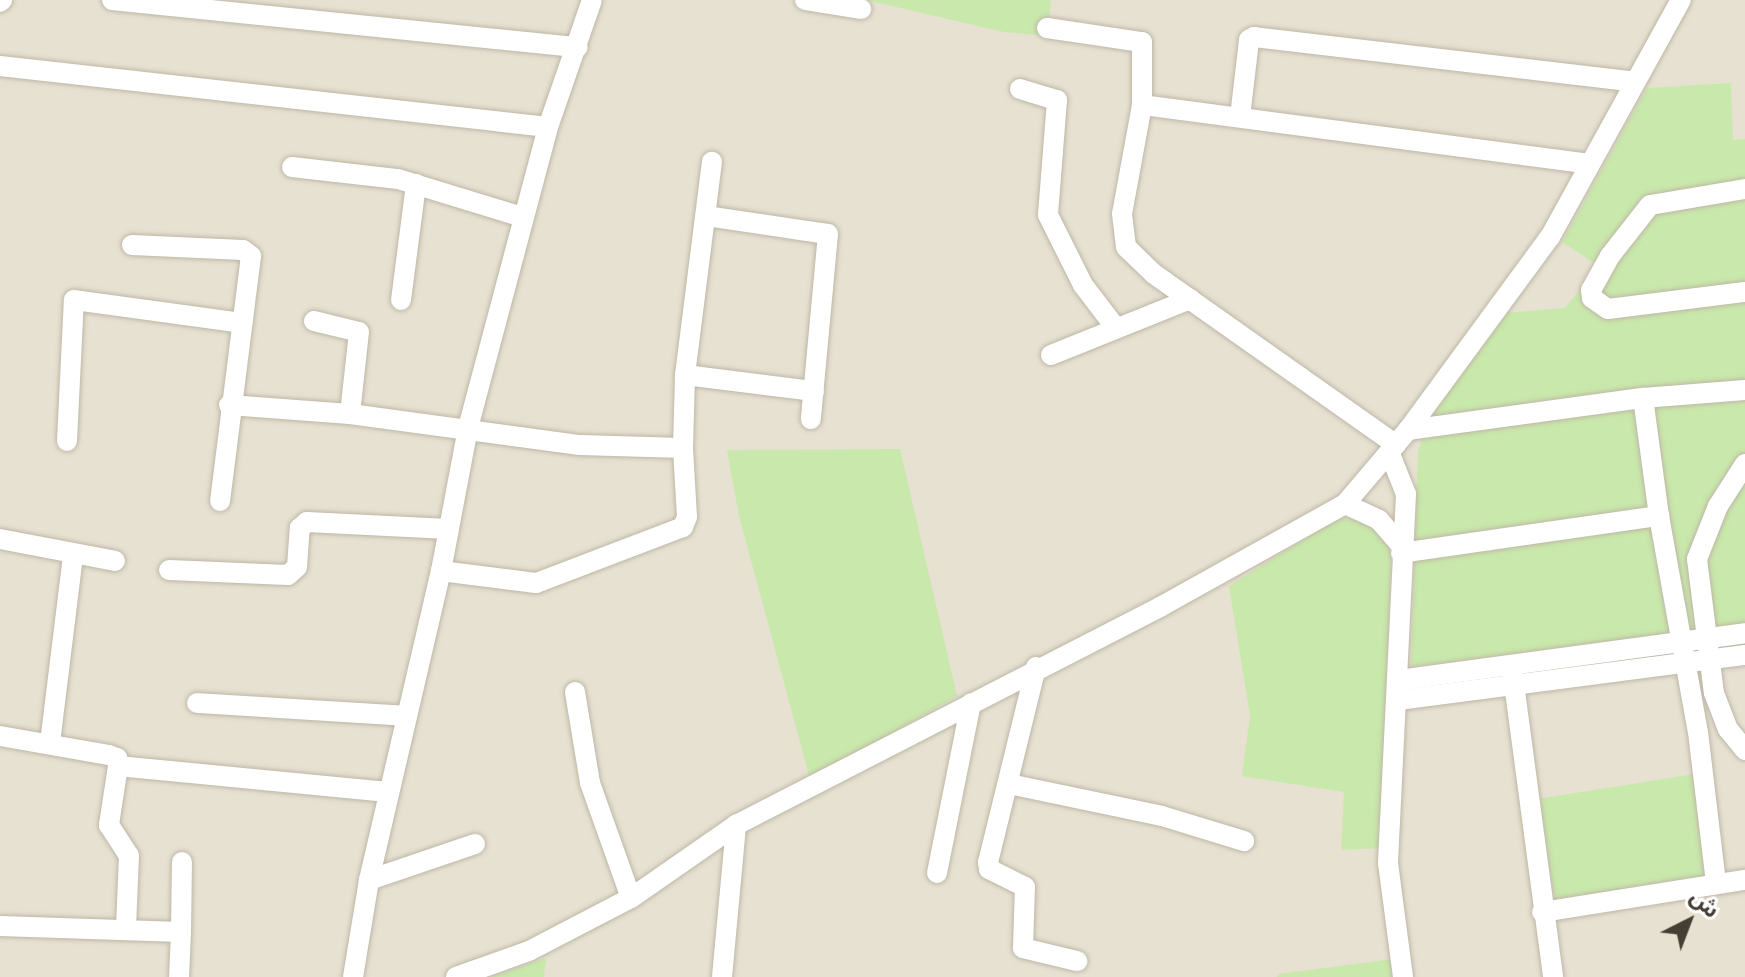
<!DOCTYPE html>
<html>
<head>
<meta charset="utf-8">
<style>
  body { margin:0 }
  #map { position:relative; width:1745px; height:977px; overflow:hidden; background:#f2eee3; font-family:Jost,"Noto Sans Arabic",sans-serif }
  div>[style] { position:absolute }
  [style*='--x'] { left:calc(var(--x)*1px); top:calc(var(--y)*1px); width:calc(var(--w)*1px); rotate:calc(var(--a)*1deg) }
  .residential>* { inset:0; background:#e6e1d1; transform-origin:0 0 }
  .green>* { inset:0; background:#c9e8ab; transform-origin:0 0 }
  .roads { filter:drop-shadow(0 0 2px #beb7a6) drop-shadow(0 0 2px #beb7a6) }
  .minor>* { height:20px; margin:-10px; padding:0 10px; transform-origin:10px; border-radius:10px; background:#fff }
  span { translate:-50% -50%; white-space:nowrap; text-align:center; line-height:1.15; -webkit-text-stroke:6px #fff; paint-order:stroke }
  .north { position:absolute; left:1649px; top:881px; width:80px; height:80px; -webkit-text-stroke:6px #fff; paint-order:stroke; rotate:42deg; font-size:22px; font-weight:700; line-height:32px; text-align:center; color:#443e33 }
  .north::after { content:''; display:block; margin:auto; width:28px; height:36px; background:#443e33; clip-path:polygon(50% 0,100% 100%,50% 72%,0 100%) }
</style>
</head>
<body>
<div id="map">
  <div class="residential">
    <i style="left:0;top:0;width:1745px;height:977px"></i>
  </div>
  <div class="green">
    <i style="clip-path:polygon(866px 0,1051px 0,1047px 36px,1004px 32px)"></i>
    <i style="clip-path:polygon(1731px 83px,1733px 140px,1745px 139px,1745px 624px,1411px 667px,1418px 452px,1428px 420px,1507px 313px,1565px 308px,1599px 266px,1562px 242px,1647px 88px)"></i>
    <i style="clip-path:polygon(900px 449px,957px 696px,810px 779px,739px 516px,727px 450px)"></i>
    <i style="clip-path:polygon(1340px 517px,1375px 524px,1391px 553px,1383px 848px,1341px 850px,1344px 792px,1242px 776px,1250px 716px,1229px 586px)"></i>
    <i style="left:1695px;top:774px;width:104px;height:158px;rotate:81deg"></i>
    <i style="clip-path:polygon(546px 958px,544px 977px,492px 977px)"></i>
    <i style="clip-path:polygon(1393px 959px,1396px 977px,1277px 977px,1278px 974px)"></i>
  </div>
  <div class="roads">
    <div class="minor">
      <i style="--x:112;--y:0;--w:468;--a:5.8"></i>
      <i style="--x:805;--y:0;--w:57;--a:9.1"></i>
      <i style="--x:0;--y:2;--w:3;--a:-45"></i>
      <i style="--x:1047;--y:28;--w:96;--a:8.4"></i>
      <i style="--x:1142;--y:42;--w:63;--a:90"></i>
      <i style="--x:1142;--y:105;--w:451;--a:7.5"></i>
      <i style="--x:0;--y:66;--w:551;--a:6.35"></i>
      <i style="--x:1020;--y:89;--w:39;--a:17"></i>
      <i style="--x:1057;--y:100;--w:115;--a:94.5"></i>
      <i style="--x:1048;--y:215;--w:78;--a:63.4"></i>
      <i style="--x:1083;--y:285;--w:54;--a:52.5"></i>
      <i style="--x:1142;--y:105;--w:111;--a:100.4"></i>
      <i style="--x:1122;--y:214;--w:33;--a:83"></i>
      <i style="--x:1126;--y:247;--w:39;--a:44"></i>
      <i style="--x:1154;--y:274;--w:296;--a:35.2"></i>
      <i style="--x:1240;--y:117;--w:78;--a:-83.3"></i>
      <i style="--x:1249;--y:40;--w:6;--a:-31"></i>
      <i style="--x:1254;--y:37;--w:384;--a:6.7"></i>
      <i style="--x:292;--y:167;--w:107;--a:6.5"></i>
      <i style="--x:398;--y:179;--w:130;--a:17"></i>
      <i style="--x:1745;--y:189;--w:96;--a:170.4"></i>
      <i style="--x:1650;--y:205;--w:65;--a:128.1"></i>
      <i style="--x:1610;--y:256;--w:39;--a:119"></i>
      <i style="--x:1591;--y:290;--w:8;--a:83"></i>
      <i style="--x:1592;--y:298;--w:19;--a:35"></i>
      <i style="--x:1608;--y:309;--w:138;--a:-7.1"></i>
      <i style="--x:707;--y:216;--w:122;--a:8.5"></i>
      <i style="--x:828;--y:234;--w:186;--a:95.3"></i>
      <i style="--x:132;--y:245;--w:111;--a:2.6"></i>
      <i style="--x:243;--y:250;--w:10;--a:37"></i>
      <i style="--x:251;--y:256;--w:247;--a:97.2"></i>
      <i style="--x:401;--y:300;--w:117;--a:-82.6"></i>
      <i style="--x:314;--y:321;--w:46;--a:13.7"></i>
      <i style="--x:359;--y:332;--w:82;--a:96.3"></i>
      <i style="--x:1051;--y:355;--w:150;--a:-21.9"></i>
      <i style="--x:685;--y:375;--w:130;--a:7.1"></i>
      <i style="--x:229;--y:405;--w:121;--a:4.3"></i>
      <i style="--x:350;--y:414;--w:232;--a:7.7"></i>
      <i style="--x:580;--y:445;--w:103;--a:1.7"></i>
      <i style="--x:683;--y:448;--w:69;--a:86.7"></i>
      <i style="--x:687;--y:517;--w:11;--a:112"></i>
      <i style="--x:683;--y:527;--w:157;--a:159.1"></i>
      <i style="--x:536;--y:583;--w:96;--a:-172.8"></i>
      <i style="--x:1408;--y:430;--w:237;--a:-7.8"></i>
      <i style="--x:67;--y:441;--w:141;--a:-87.2"></i>
      <i style="--x:74;--y:300;--w:170;--a:7.8"></i>
      <i style="--x:683;--y:448;--w:73;--a:-88.4"></i>
      <i style="--x:685;--y:375;--w:215;--a:-82.8"></i>
      <i style="--x:1390;--y:454;--w:43;--a:68.2"></i>
      <i style="--x:1406;--y:494;--w:369;--a:92.8"></i>
      <i style="--x:1388;--y:863;--w:115;--a:82.5"></i>
      <i style="--x:1745;--y:464;--w:50;--a:122.7"></i>
      <i style="--x:1718;--y:506;--w:57;--a:111.6"></i>
      <i style="--x:1697;--y:559;--w:135;--a:82.8"></i>
      <i style="--x:1714;--y:693;--w:39;--a:69"></i>
      <i style="--x:1728;--y:729;--w:27;--a:51"></i>
      <i style="--x:1345;--y:504;--w:38;--a:25"></i>
      <i style="--x:1379;--y:520;--w:33;--a:49"></i>
      <i style="--x:1659;--y:516;--w:119;--a:-97.7"></i>
      <i style="--x:1643;--y:398;--w:102;--a:-4.5"></i>
      <i style="--x:0;--y:539;--w:117;--a:10.8"></i>
      <i style="--x:1401;--y:553;--w:261;--a:-8.2"></i>
      <i style="--x:1659;--y:516;--w:219;--a:79.8"></i>
      <i style="--x:1698;--y:732;--w:153;--a:83.2"></i>
      <i style="--x:169;--y:570;--w:119;--a:2.4"></i>
      <i style="--x:288;--y:575;--w:12;--a:-42"></i>
      <i style="--x:297;--y:567;--w:39;--a:-86"></i>
      <i style="--x:300;--y:528;--w:9;--a:-41"></i>
      <i style="--x:307;--y:522;--w:141;--a:2.8"></i>
      <i style="--x:1036;--y:667;--w:201;--a:103.8"></i>
      <i style="--x:988;--y:862;--w:7;--a:82"></i>
      <i style="--x:989;--y:869;--w:40;--a:26.6"></i>
      <i style="--x:1025;--y:887;--w:61;--a:91.9"></i>
      <i style="--x:1023;--y:948;--w:56;--a:13.5"></i>
      <i style="--x:1513;--y:676;--w:304;--a:82.4"></i>
      <i style="--x:1399;--y:680;--w:349;--a:-7.7"></i>
      <i style="--x:575;--y:692;--w:92;--a:80.6"></i>
      <i style="--x:590;--y:783;--w:122;--a:70.4"></i>
      <i style="--x:1398;--y:700;--w:350;--a:-7.4"></i>
      <i style="--x:197;--y:703;--w:210;--a:3.5"></i>
      <i style="--x:0;--y:736;--w:111;--a:9.9"></i>
      <i style="--x:109;--y:755;--w:9;--a:21"></i>
      <i style="--x:117;--y:758;--w:8;--a:83"></i>
      <i style="--x:118;--y:766;--w:271;--a:5.5"></i>
      <i style="--x:50;--y:743;--w:188;--a:-83"></i>
      <i style="--x:118;--y:766;--w:60;--a:98.7"></i>
      <i style="--x:109;--y:825;--w:37;--a:57"></i>
      <i style="--x:129;--y:856;--w:72;--a:92.4"></i>
      <i style="--x:1009;--y:784;--w:156;--a:11.8"></i>
      <i style="--x:1162;--y:816;--w:86;--a:17"></i>
      <i style="--x:937;--y:873;--w:173;--a:-78.7"></i>
      <i style="--x:369;--y:880;--w:112;--a:-18.8"></i>
      <i style="--x:1542;--y:912;--w:206;--a:-9"></i>
      <i style="--x:0;--y:926;--w:181;--a:1.9"></i>
      <i style="--x:181;--y:932;--w:45;--a:92.5"></i>
      <i style="--x:181;--y:932;--w:70;--a:-89.2"></i>
      <i style="--x:353;--y:977;--w:98;--a:-80.6"></i>
      <i style="--x:369;--y:880;--w:317;--a:-76.9"></i>
      <i style="--x:441;--y:571;--w:146;--a:-79.3"></i>
      <i style="--x:468;--y:428;--w:311;--a:-75.1"></i>
      <i style="--x:548;--y:127;--w:134;--a:-70.9"></i>
      <i style="--x:456;--y:977;--w:77;--a:-19.6"></i>
      <i style="--x:529;--y:951;--w:115;--a:-27.5"></i>
      <i style="--x:631;--y:898;--w:128;--a:-34.8"></i>
      <i style="--x:736;--y:825;--w:477;--a:-27.2"></i>
      <i style="--x:1160;--y:607;--w:212;--a:-29.1"></i>
      <i style="--x:1345;--y:504;--w:97;--a:-49.6"></i>
      <i style="--x:1408;--y:430;--w:240;--a:-53.7"></i>
      <i style="--x:1550;--y:237;--w:271;--a:-61.1"></i>
      <i style="--x:722;--y:977;--w:153;--a:-84.7"></i>
    </div>
  </div>
  <div class="north">ش</div>
</div>
</body>
</html>
